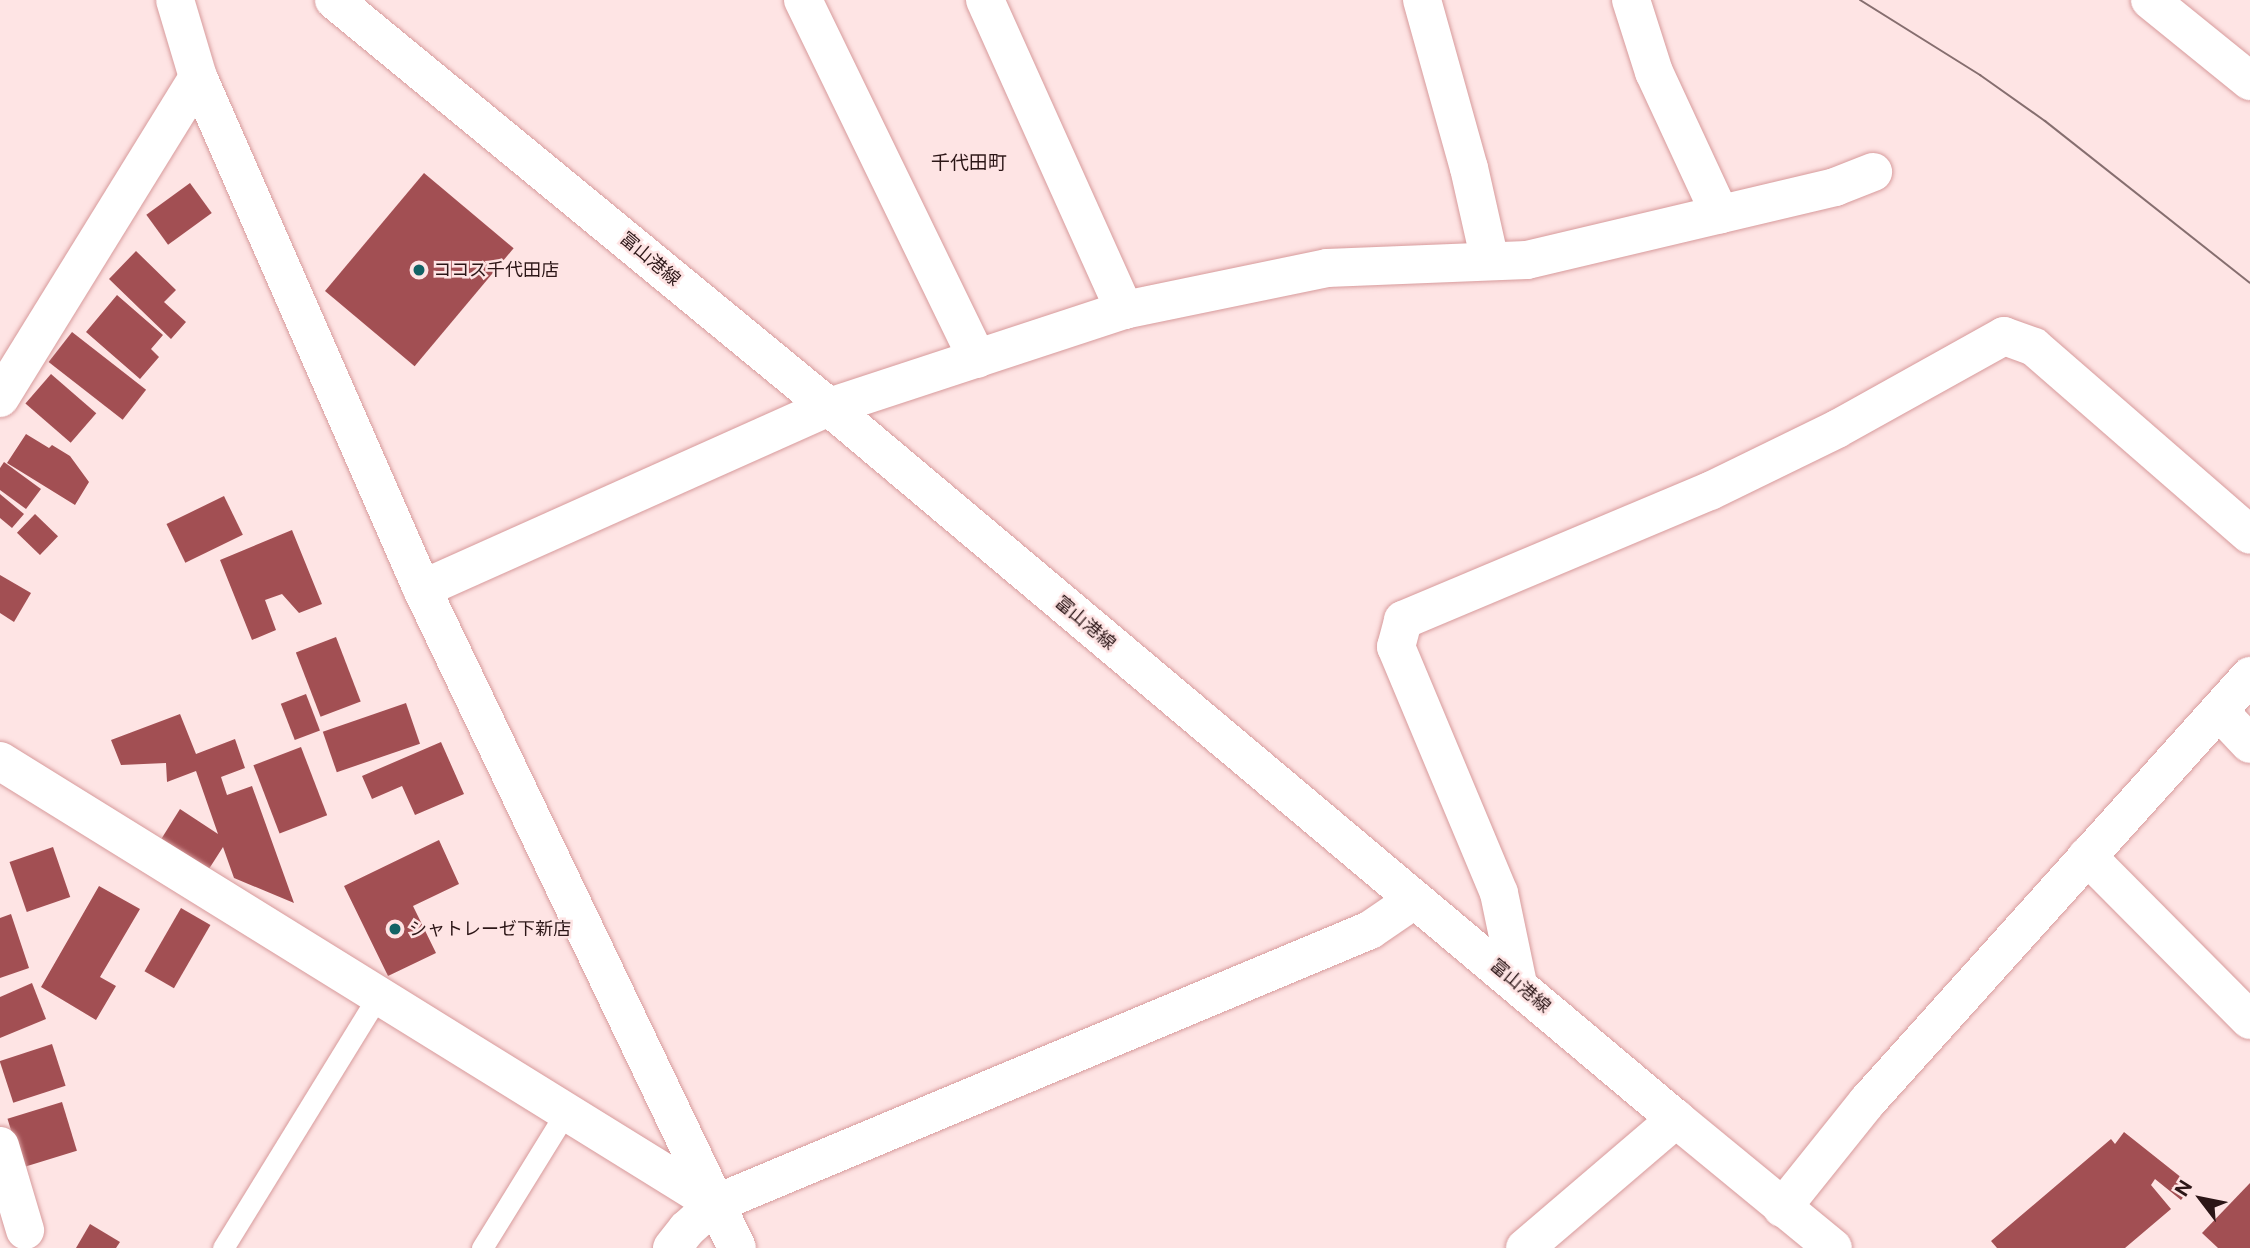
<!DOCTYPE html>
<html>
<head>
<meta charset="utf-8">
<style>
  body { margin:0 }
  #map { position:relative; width:2250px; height:1248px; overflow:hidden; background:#fee4e4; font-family:"Public Sans","Noto Sans JP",sans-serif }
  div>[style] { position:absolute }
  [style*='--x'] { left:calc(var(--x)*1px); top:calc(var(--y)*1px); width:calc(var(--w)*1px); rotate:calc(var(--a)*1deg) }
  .building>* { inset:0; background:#a24f53; transform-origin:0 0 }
  .roads { filter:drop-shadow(0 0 2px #d79b9c) drop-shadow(0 0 2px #d79b9c) }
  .lane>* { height:21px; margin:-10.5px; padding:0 10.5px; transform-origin:10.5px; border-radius:10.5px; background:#fff }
  .street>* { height:38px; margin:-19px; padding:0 19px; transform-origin:19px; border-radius:19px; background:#fff }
  .secondary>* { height:38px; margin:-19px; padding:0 19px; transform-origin:19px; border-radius:19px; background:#fff }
  .primary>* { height:38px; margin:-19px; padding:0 19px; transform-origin:19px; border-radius:19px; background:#fff }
  .tram>* { height:2px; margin:-1px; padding:0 1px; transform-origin:1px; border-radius:1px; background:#866e6f }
  .dots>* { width:19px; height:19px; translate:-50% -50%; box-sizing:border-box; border:4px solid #fee4e4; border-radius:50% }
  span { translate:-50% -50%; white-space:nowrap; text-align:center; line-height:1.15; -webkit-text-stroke:5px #fee4e4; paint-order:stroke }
  .street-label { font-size:18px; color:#2c1617 }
  .poi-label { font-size:18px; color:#2c1617 }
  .left { translate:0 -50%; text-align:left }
  .neighbourhood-label { font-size:19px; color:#2c1617 }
  .north { position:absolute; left:2166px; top:1164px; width:70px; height:70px; -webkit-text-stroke:5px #fee4e4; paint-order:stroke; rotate:302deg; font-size:19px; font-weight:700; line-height:28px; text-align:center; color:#2c1617 }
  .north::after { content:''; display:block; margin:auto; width:24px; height:32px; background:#2c1617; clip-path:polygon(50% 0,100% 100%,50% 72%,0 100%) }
</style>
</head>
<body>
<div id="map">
  <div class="building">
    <i style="left:424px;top:173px;width:117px;height:154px;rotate:40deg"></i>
    <i style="left:190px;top:183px;width:37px;height:54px;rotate:54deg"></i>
    <i style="clip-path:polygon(136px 251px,176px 290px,164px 302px,186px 322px,171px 339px,109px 279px)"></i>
    <i style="clip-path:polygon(117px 295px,163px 335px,151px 349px,159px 357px,140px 379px,86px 332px)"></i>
    <i style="left:72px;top:332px;width:94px;height:38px;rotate:38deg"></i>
    <i style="left:51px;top:374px;width:60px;height:39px;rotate:41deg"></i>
    <i style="clip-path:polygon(26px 434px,49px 448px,52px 445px,70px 456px,89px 482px,75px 505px,7px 463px)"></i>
    <i style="clip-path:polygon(4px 462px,41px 489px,26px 509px,0 490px,0 468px)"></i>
    <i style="clip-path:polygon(0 494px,24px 514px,12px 528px,0 518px)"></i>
    <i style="left:224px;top:496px;width:43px;height:64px;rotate:64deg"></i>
    <i style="left:35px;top:514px;width:32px;height:26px;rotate:44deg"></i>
    <i style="clip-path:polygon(292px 530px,322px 604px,299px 613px,282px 594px,265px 600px,276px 630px,252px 640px,220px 560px)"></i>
    <i style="clip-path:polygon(0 575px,31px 593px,14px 622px,0 613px)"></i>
    <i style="left:336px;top:637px;width:69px;height:43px;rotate:69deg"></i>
    <i style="left:306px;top:694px;width:39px;height:27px;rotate:69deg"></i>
    <i style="left:406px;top:703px;width:43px;height:88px;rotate:71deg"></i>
    <i style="clip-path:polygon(180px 714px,196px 754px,235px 739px,245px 768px,221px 777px,227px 795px,252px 786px,294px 903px,234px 878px,223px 847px,207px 872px,160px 841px,180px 809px,218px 834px,196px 771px,167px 782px,166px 763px,121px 765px,111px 740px)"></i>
    <i style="clip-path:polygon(441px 742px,464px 794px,415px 815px,402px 786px,372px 799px,362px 776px)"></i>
    <i style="left:301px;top:747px;width:73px;height:51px;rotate:69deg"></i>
    <i style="clip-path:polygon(439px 840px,459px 884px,413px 906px,436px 953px,388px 976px,344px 886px)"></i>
    <i style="left:53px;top:847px;width:53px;height:46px;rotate:71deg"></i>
    <i style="clip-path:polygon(99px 886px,140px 909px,100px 977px,116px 986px,96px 1020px,41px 987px)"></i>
    <i style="left:181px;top:908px;width:34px;height:73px;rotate:30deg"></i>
    <i style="clip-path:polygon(11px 914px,29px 968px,0 978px,0 918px)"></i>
    <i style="clip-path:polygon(32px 983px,46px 1019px,0 1038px,0 997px)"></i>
    <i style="left:52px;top:1044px;width:44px;height:55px;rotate:72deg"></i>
    <i style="left:62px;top:1102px;width:51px;height:57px;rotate:73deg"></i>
    <i style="clip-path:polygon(2124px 1132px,2192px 1186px,2181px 1200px,2155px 1179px,2151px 1185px,2171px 1209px,2125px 1248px,1997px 1248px,1991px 1241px,2111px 1139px,2115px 1144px)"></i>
    <i style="clip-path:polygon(2250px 1183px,2250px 1248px,2218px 1248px,2202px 1233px)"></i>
    <i style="clip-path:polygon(90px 1224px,120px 1242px,116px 1248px,76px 1248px)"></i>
  </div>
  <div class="roads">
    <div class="lane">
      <i style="--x:223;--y:1248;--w:296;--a:-58.4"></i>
      <i style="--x:482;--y:1248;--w:160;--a:-58.3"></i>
    </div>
    <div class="street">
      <i style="--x:803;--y:0;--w:399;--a:64.1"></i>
      <i style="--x:985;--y:0;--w:340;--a:65.8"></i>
      <i style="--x:1422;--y:0;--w:174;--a:74.4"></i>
      <i style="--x:1469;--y:168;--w:95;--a:77.3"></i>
      <i style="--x:1631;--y:0;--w:76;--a:72.3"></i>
      <i style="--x:1654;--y:72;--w:157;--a:65.1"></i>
      <i style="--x:2150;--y:0;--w:129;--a:39"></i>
      <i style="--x:0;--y:398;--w:377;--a:-58.3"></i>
      <i style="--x:422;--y:589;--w:446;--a:-24.1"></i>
      <i style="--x:829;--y:407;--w:311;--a:-18.2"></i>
      <i style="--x:1124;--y:310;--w:207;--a:-11.7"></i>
      <i style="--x:1327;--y:268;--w:200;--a:-2.3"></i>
      <i style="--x:1527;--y:260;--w:317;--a:-13.3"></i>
      <i style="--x:1835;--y:187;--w:41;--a:-21.5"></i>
      <i style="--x:2219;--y:711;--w:45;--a:46.8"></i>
      <i style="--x:0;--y:761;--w:841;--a:31.78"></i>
      <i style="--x:2087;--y:856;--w:231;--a:45.2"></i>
      <i style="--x:1518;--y:984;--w:93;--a:-101.8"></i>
      <i style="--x:1499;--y:893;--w:267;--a:-112.7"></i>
      <i style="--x:1396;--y:647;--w:28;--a:-75"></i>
      <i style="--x:1403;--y:620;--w:333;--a:-22.8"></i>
      <i style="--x:1710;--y:491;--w:141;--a:-26"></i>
      <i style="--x:1837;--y:429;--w:191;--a:-29.1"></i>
      <i style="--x:2004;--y:336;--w:32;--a:20"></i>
      <i style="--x:2034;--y:347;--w:286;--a:41"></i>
      <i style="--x:0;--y:1146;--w:88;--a:73.4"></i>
      <i style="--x:1782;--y:1208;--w:136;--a:-51.3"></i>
      <i style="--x:1867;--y:1102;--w:573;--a:-48.04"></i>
      <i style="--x:672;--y:1248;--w:24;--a:-52"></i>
      <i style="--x:687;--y:1229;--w:38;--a:-42"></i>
      <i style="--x:715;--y:1204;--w:710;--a:-22.7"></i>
      <i style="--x:1370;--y:930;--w:53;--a:-34.3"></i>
    </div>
    <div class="secondary">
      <i style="--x:175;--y:0;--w:80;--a:73.4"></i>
      <i style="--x:198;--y:77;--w:559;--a:66.37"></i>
      <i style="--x:422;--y:589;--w:730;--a:64.45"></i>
      <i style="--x:1525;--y:1248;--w:199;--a:-40.5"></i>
    </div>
    <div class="primary">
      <i style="--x:334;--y:0;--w:641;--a:39.43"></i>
      <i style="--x:829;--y:407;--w:1107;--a:40.05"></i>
      <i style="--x:1676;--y:1119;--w:203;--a:39.4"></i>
    </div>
  </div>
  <div class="tram">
    <i style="--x:1860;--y:0;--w:142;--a:32"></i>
    <i style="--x:1980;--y:75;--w:80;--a:35.3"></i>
    <i style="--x:2045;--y:121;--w:261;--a:38.3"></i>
  </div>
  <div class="dots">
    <i style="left:419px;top:270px;background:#126365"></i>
    <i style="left:395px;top:929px;background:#126365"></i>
  </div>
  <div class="street-label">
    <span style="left:650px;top:259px;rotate:40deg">富山港線</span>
    <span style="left:1085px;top:623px;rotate:40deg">富山港線</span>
    <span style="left:1520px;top:986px;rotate:40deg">富山港線</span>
  </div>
  <div class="poi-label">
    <span class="left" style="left:433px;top:270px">ココス千代田店</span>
    <span class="left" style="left:409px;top:929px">シャトレーゼ下新店</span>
  </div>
  <div class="neighbourhood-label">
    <span style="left:969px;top:163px">千代田町</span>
  </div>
  <div class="north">N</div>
</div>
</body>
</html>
